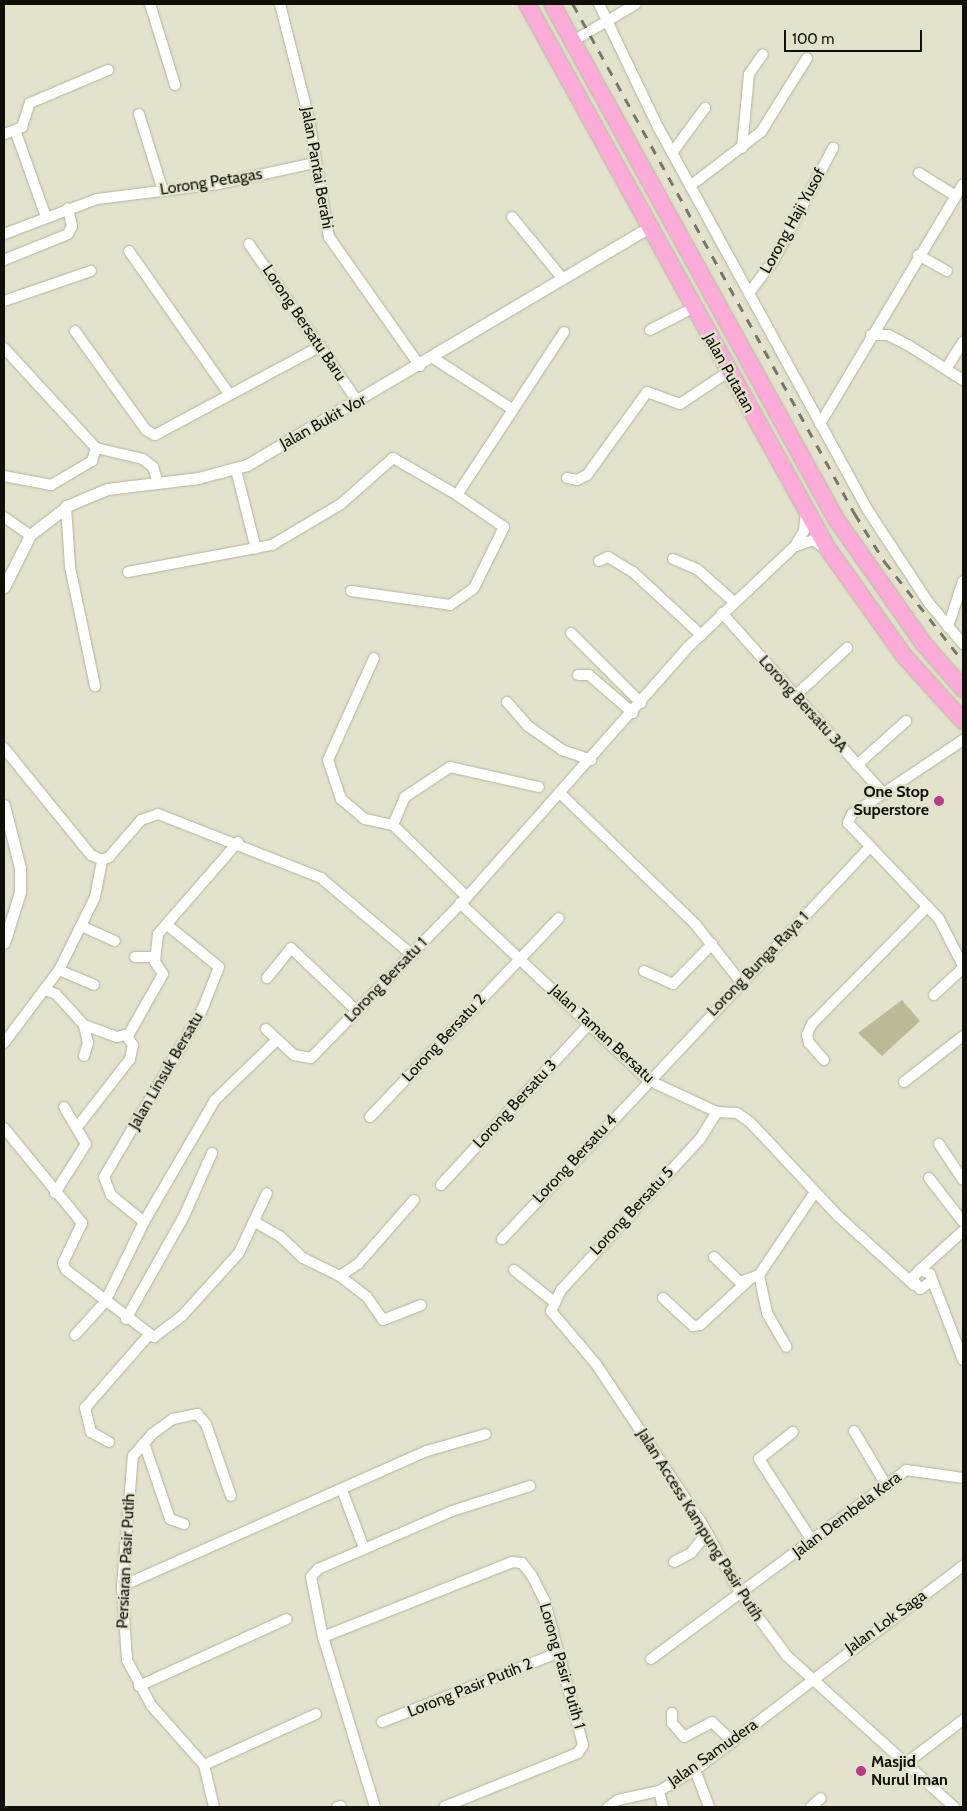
<!DOCTYPE html>
<html>
<head>
<meta charset="utf-8">
<style>
  body { margin:0 }
  #map { position:relative; width:967px; height:1811px; overflow:hidden; background:#e3e3cd; font-family:Cabin,sans-serif }
  div>[style] { position:absolute }
  [style*='--x'] { left:calc(var(--x)*1px); top:calc(var(--y)*1px); width:calc(var(--w)*1px); rotate:calc(var(--a)*1deg) }
  .green>* { inset:0; background:#bbba96 }
  .roads { filter:drop-shadow(0 0 1px #b2b29d) drop-shadow(0 0 1px #b2b29d) }
  .minor>* { height:10px; margin:-5px; padding:0 5px; transform-origin:5px; border-radius:5px; background:#fff }
  .tertiary>* { height:11px; margin:-5.5px; padding:0 5.5px; transform-origin:5.5px; border-radius:5.5px; background:#fff }
  .trunk>* { height:16px; margin:-8px; padding:0 8px; transform-origin:8px; border-radius:8px; background:#fcabd8 }
  .rail>* { height:2.5px; margin-top:-1.25px; transform-origin:0; background:repeating-linear-gradient(90deg,#767668 0 9px,transparent 0 18px) }
  .dots>* { width:14px; height:14px; translate:-50% -50%; box-sizing:border-box; border:2px solid #e3e3cd; border-radius:50% }
  span { translate:-50% -50%; white-space:nowrap; text-align:center; line-height:1.15; -webkit-text-stroke:4.5px #e3e3cd; paint-order:stroke }
  .street-label { font-size:16px; color:#101009 }
  .poi-label { font-size:16px; color:#101009; font-weight:700 }
  .right { translate:-100% -50%; text-align:right }
  .left { translate:0 -50%; text-align:left }
  .frame { position:absolute; inset:0; border:5px solid #101009; pointer-events:none }
  .scale { position:absolute; left:784px; top:30px; width:138px; height:22px; box-sizing:border-box; border:2px solid #101009; border-top:0; padding-left:6px; font-size:15px; line-height:18px; white-space:nowrap; color:#101009; -webkit-text-stroke:4px #e3e3cd; paint-order:stroke }
</style>
</head>
<body>
<div id="map">
  <div class="green">
    <i style="clip-path:polygon(902px 1000px,920px 1021px,882px 1056px,858px 1033px)"></i>
  </div>
  <div class="roads">
    <div class="minor">
      <i style="--x:150;--y:4;--w:85;--a:72.8"></i>
      <i style="--x:280;--y:4;--w:119;--a:75.8"></i>
      <i style="--x:309;--y:119;--w:120;--a:80.4"></i>
      <i style="--x:329;--y:237;--w:158;--a:54.8"></i>
      <i style="--x:599;--y:4;--w:136;--a:64.4"></i>
      <i style="--x:658;--y:127;--w:435;--a:61.3"></i>
      <i style="--x:867;--y:509;--w:111;--a:56.7"></i>
      <i style="--x:928;--y:602;--w:55;--a:50.2"></i>
      <i style="--x:573;--y:41;--w:73;--a:-30.4"></i>
      <i style="--x:139;--y:114;--w:81;--a:72.7"></i>
      <i style="--x:15;--y:130;--w:8;--a:-23"></i>
      <i style="--x:22;--y:127;--w:25;--a:-72"></i>
      <i style="--x:30;--y:103;--w:85;--a:-22.9"></i>
      <i style="--x:4;--y:134;--w:12;--a:-20"></i>
      <i style="--x:15;--y:130;--w:92;--a:70.4"></i>
      <i style="--x:742;--y:148;--w:74;--a:-84.6"></i>
      <i style="--x:749;--y:74;--w:24;--a:-55"></i>
      <i style="--x:672;--y:153;--w:56;--a:-53.7"></i>
      <i style="--x:919;--y:173;--w:41;--a:32.2"></i>
      <i style="--x:690;--y:186;--w:89;--a:-37.3"></i>
      <i style="--x:761;--y:132;--w:87;--a:-58.1"></i>
      <i style="--x:512;--y:217;--w:80;--a:50.6"></i>
      <i style="--x:4;--y:234;--w:99;--a:-20.6"></i>
      <i style="--x:97;--y:199;--w:122;--a:-7.1"></i>
      <i style="--x:218;--y:184;--w:98;--a:-12.3"></i>
      <i style="--x:249;--y:244;--w:192;--a:55.4"></i>
      <i style="--x:129;--y:251;--w:174;--a:55"></i>
      <i style="--x:918;--y:255;--w:33;--a:29"></i>
      <i style="--x:4;--y:260;--w:69;--a:-22.1"></i>
      <i style="--x:68;--y:234;--w:9;--a:-63"></i>
      <i style="--x:72;--y:226;--w:18;--a:-103"></i>
      <i style="--x:749;--y:293;--w:41;--a:-52.9"></i>
      <i style="--x:774;--y:260;--w:127;--a:-62.2"></i>
      <i style="--x:4;--y:301;--w:92;--a:-19"></i>
      <i style="--x:650;--y:330;--w:48;--a:-27.1"></i>
      <i style="--x:75;--y:331;--w:122;--a:54.4"></i>
      <i style="--x:146;--y:430;--w:10;--a:29"></i>
      <i style="--x:155;--y:435;--w:188;--a:-28.2"></i>
      <i style="--x:871;--y:335;--w:17;--a:0"></i>
      <i style="--x:888;--y:335;--w:22;--a:27"></i>
      <i style="--x:908;--y:345;--w:65;--a:32.5"></i>
      <i style="--x:4;--y:348;--w:136;--a:47.4"></i>
      <i style="--x:96;--y:448;--w:48;--a:13.2"></i>
      <i style="--x:143;--y:459;--w:13;--a:39"></i>
      <i style="--x:153;--y:467;--w:16;--a:72"></i>
      <i style="--x:433;--y:358;--w:94;--a:32.8"></i>
      <i style="--x:946;--y:369;--w:32;--a:-58"></i>
      <i style="--x:820;--y:424;--w:279;--a:-59.2"></i>
      <i style="--x:236;--y:470;--w:81;--a:75.8"></i>
      <i style="--x:4;--y:476;--w:48;--a:10.8"></i>
      <i style="--x:51;--y:485;--w:48;--a:-30.3"></i>
      <i style="--x:92;--y:461;--w:14;--a:-73"></i>
      <i style="--x:567;--y:478;--w:10;--a:11"></i>
      <i style="--x:577;--y:480;--w:11;--a:-27"></i>
      <i style="--x:587;--y:475;--w:102;--a:-54.1"></i>
      <i style="--x:647;--y:392;--w:35;--a:20"></i>
      <i style="--x:680;--y:404;--w:58;--a:-33.7"></i>
      <i style="--x:66;--y:506;--w:61;--a:86.2"></i>
      <i style="--x:70;--y:567;--w:122;--a:78.1"></i>
      <i style="--x:4;--y:517;--w:32;--a:35"></i>
      <i style="--x:796;--y:546;--w:18;--a:-19"></i>
      <i style="--x:813;--y:540;--w:14;--a:34"></i>
      <i style="--x:673;--y:559;--w:26;--a:23"></i>
      <i style="--x:697;--y:569;--w:50;--a:41.7"></i>
      <i style="--x:599;--y:561;--w:10;--a:-24"></i>
      <i style="--x:608;--y:557;--w:29;--a:31"></i>
      <i style="--x:633;--y:572;--w:93;--a:42.8"></i>
      <i style="--x:128;--y:572;--w:147;--a:-10.6"></i>
      <i style="--x:272;--y:545;--w:80;--a:-30.7"></i>
      <i style="--x:341;--y:504;--w:69;--a:-41.5"></i>
      <i style="--x:393;--y:458;--w:74;--a:30"></i>
      <i style="--x:351;--y:591;--w:100;--a:8"></i>
      <i style="--x:450;--y:605;--w:29;--a:-35"></i>
      <i style="--x:474;--y:588;--w:68;--a:-63.8"></i>
      <i style="--x:504;--y:527;--w:57;--a:-145.8"></i>
      <i style="--x:457;--y:495;--w:195;--a:-56.7"></i>
      <i style="--x:722;--y:613;--w:243;--a:48.2"></i>
      <i style="--x:948;--y:627;--w:48;--a:-71.9"></i>
      <i style="--x:571;--y:633;--w:99;--a:45"></i>
      <i style="--x:374;--y:658;--w:112;--a:114.3"></i>
      <i style="--x:328;--y:760;--w:41;--a:71.6"></i>
      <i style="--x:341;--y:799;--w:31;--a:40"></i>
      <i style="--x:365;--y:819;--w:29;--a:12"></i>
      <i style="--x:393;--y:825;--w:103;--a:44.2"></i>
      <i style="--x:578;--y:675;--w:11;--a:0"></i>
      <i style="--x:589;--y:675;--w:58;--a:40.8"></i>
      <i style="--x:795;--y:696;--w:71;--a:-42.7"></i>
      <i style="--x:507;--y:702;--w:32;--a:49"></i>
      <i style="--x:528;--y:726;--w:42;--a:35.2"></i>
      <i style="--x:562;--y:750;--w:31;--a:19"></i>
      <i style="--x:963;--y:740;--w:133;--a:146.3"></i>
      <i style="--x:852;--y:814;--w:10;--a:114"></i>
      <i style="--x:848;--y:823;--w:132;--a:46.5"></i>
      <i style="--x:939;--y:919;--w:53;--a:62.9"></i>
      <i style="--x:4;--y:748;--w:138;--a:50.9"></i>
      <i style="--x:91;--y:855;--w:12;--a:24"></i>
      <i style="--x:102;--y:860;--w:8;--a:-23"></i>
      <i style="--x:109;--y:857;--w:49;--a:-49.1"></i>
      <i style="--x:141;--y:820;--w:18;--a:-19"></i>
      <i style="--x:158;--y:814;--w:175;--a:21.4"></i>
      <i style="--x:321;--y:878;--w:118;--a:40.2"></i>
      <i style="--x:857;--y:765;--w:66;--a:-41.9"></i>
      <i style="--x:561;--y:794;--w:188;--a:44.1"></i>
      <i style="--x:696;--y:925;--w:71;--a:51.8"></i>
      <i style="--x:393;--y:825;--w:30;--a:-67"></i>
      <i style="--x:405;--y:797;--w:54;--a:-33.7"></i>
      <i style="--x:450;--y:767;--w:91;--a:12.7"></i>
      <i style="--x:460;--y:903;--w:258;--a:43.3"></i>
      <i style="--x:648;--y:1080;--w:76;--a:24.9"></i>
      <i style="--x:717;--y:1112;--w:20;--a:3"></i>
      <i style="--x:737;--y:1113;--w:16;--a:35"></i>
      <i style="--x:750;--y:1122;--w:129;--a:46.9"></i>
      <i style="--x:838;--y:1216;--w:103;--a:42.2"></i>
      <i style="--x:81;--y:926;--w:37;--a:24"></i>
      <i style="--x:135;--y:957;--w:20;--a:0"></i>
      <i style="--x:59;--y:970;--w:38;--a:23"></i>
      <i style="--x:644;--y:971;--w:32;--a:24"></i>
      <i style="--x:673;--y:984;--w:56;--a:-45.7"></i>
      <i style="--x:267;--y:978;--w:38;--a:-51"></i>
      <i style="--x:291;--y:948;--w:91;--a:43.7"></i>
      <i style="--x:45;--y:990;--w:12;--a:20"></i>
      <i style="--x:56;--y:994;--w:42;--a:47.9"></i>
      <i style="--x:84;--y:1025;--w:35;--a:20"></i>
      <i style="--x:117;--y:1037;--w:12;--a:-14"></i>
      <i style="--x:129;--y:1034;--w:69;--a:-60.5"></i>
      <i style="--x:163;--y:974;--w:14;--a:-124"></i>
      <i style="--x:155;--y:962;--w:28;--a:-84"></i>
      <i style="--x:158;--y:934;--w:122;--a:-49"></i>
      <i style="--x:934;--y:995;--w:40;--a:-43"></i>
      <i style="--x:266;--y:1029;--w:38;--a:43"></i>
      <i style="--x:294;--y:1055;--w:17;--a:10"></i>
      <i style="--x:311;--y:1058;--w:224;--a:-45.9"></i>
      <i style="--x:467;--y:897;--w:332;--a:-48.5"></i>
      <i style="--x:687;--y:648;--w:149;--a:-43.4"></i>
      <i style="--x:795;--y:546;--w:17;--a:-59"></i>
      <i style="--x:804;--y:531;--w:19;--a:-84"></i>
      <i style="--x:4;--y:1043;--w:91;--a:-53"></i>
      <i style="--x:59;--y:970;--w:81;--a:-63.7"></i>
      <i style="--x:95;--y:897;--w:38;--a:-79"></i>
      <i style="--x:84;--y:1056;--w:14;--a:-73"></i>
      <i style="--x:88;--y:1043;--w:18;--a:-103"></i>
      <i style="--x:824;--y:1060;--w:23;--a:-131"></i>
      <i style="--x:809;--y:1043;--w:8;--a:-104"></i>
      <i style="--x:807;--y:1035;--w:12;--a:-66"></i>
      <i style="--x:812;--y:1024;--w:165;--a:-45.5"></i>
      <i style="--x:904;--y:1082;--w:75;--a:-37.9"></i>
      <i style="--x:717;--y:1112;--w:32;--a:122"></i>
      <i style="--x:700;--y:1139;--w:205;--a:132.6"></i>
      <i style="--x:561;--y:1290;--w:23;--a:115"></i>
      <i style="--x:551;--y:1311;--w:70;--a:49.7"></i>
      <i style="--x:596;--y:1364;--w:190;--a:56.4"></i>
      <i style="--x:701;--y:1522;--w:81;--a:61.2"></i>
      <i style="--x:740;--y:1593;--w:79;--a:53.3"></i>
      <i style="--x:787;--y:1656;--w:225;--a:42.1"></i>
      <i style="--x:370;--y:1117;--w:274;--a:-46.5"></i>
      <i style="--x:78;--y:1126;--w:85;--a:-52.2"></i>
      <i style="--x:130;--y:1059;--w:14;--a:-78"></i>
      <i style="--x:133;--y:1045;--w:12;--a:-125"></i>
      <i style="--x:4;--y:1128;--w:123;--a:50.6"></i>
      <i style="--x:82;--y:1223;--w:44;--a:115.4"></i>
      <i style="--x:63;--y:1263;--w:8;--a:67"></i>
      <i style="--x:66;--y:1270;--w:111;--a:37.3"></i>
      <i style="--x:154;--y:1337;--w:35;--a:-37"></i>
      <i style="--x:182;--y:1316;--w:85;--a:-47.9"></i>
      <i style="--x:239;--y:1253;--w:66;--a:-65"></i>
      <i style="--x:939;--y:1144;--w:43;--a:56.3"></i>
      <i style="--x:929;--y:1178;--w:56;--a:52.3"></i>
      <i style="--x:441;--y:1185;--w:219;--a:-47.4"></i>
      <i style="--x:55;--y:1193;--w:58;--a:-57.7"></i>
      <i style="--x:86;--y:1144;--w:43;--a:-120.7"></i>
      <i style="--x:144;--y:1222;--w:43;--a:-140.7"></i>
      <i style="--x:111;--y:1195;--w:19;--a:-111"></i>
      <i style="--x:104;--y:1177;--w:194;--a:-59.6"></i>
      <i style="--x:202;--y:1010;--w:46;--a:-68.4"></i>
      <i style="--x:219;--y:967;--w:68;--a:-140.9"></i>
      <i style="--x:255;--y:1222;--w:30;--a:30"></i>
      <i style="--x:281;--y:1237;--w:30;--a:44"></i>
      <i style="--x:303;--y:1258;--w:41;--a:25.9"></i>
      <i style="--x:340;--y:1276;--w:34;--a:38"></i>
      <i style="--x:367;--y:1297;--w:28;--a:55"></i>
      <i style="--x:383;--y:1320;--w:41;--a:-21.5"></i>
      <i style="--x:502;--y:1239;--w:535;--a:-46.82"></i>
      <i style="--x:714;--y:1257;--w:36;--a:44"></i>
      <i style="--x:740;--y:1282;--w:20;--a:-20"></i>
      <i style="--x:759;--y:1275;--w:100;--a:-56"></i>
      <i style="--x:514;--y:1270;--w:50;--a:38.5"></i>
      <i style="--x:920;--y:1270;--w:58;--a:-42.2"></i>
      <i style="--x:759;--y:1275;--w:39;--a:78"></i>
      <i style="--x:767;--y:1313;--w:39;--a:60"></i>
      <i style="--x:340;--y:1276;--w:22;--a:-34"></i>
      <i style="--x:358;--y:1264;--w:85;--a:-48.8"></i>
      <i style="--x:932;--y:1281;--w:14;--a:146"></i>
      <i style="--x:920;--y:1289;--w:14;--a:-126"></i>
      <i style="--x:912;--y:1278;--w:11;--a:-45"></i>
      <i style="--x:920;--y:1270;--w:11;--a:22"></i>
      <i style="--x:930;--y:1274;--w:92;--a:69"></i>
      <i style="--x:663;--y:1298;--w:41;--a:43"></i>
      <i style="--x:693;--y:1326;--w:7;--a:-8"></i>
      <i style="--x:700;--y:1325;--w:67;--a:-42.6"></i>
      <i style="--x:126;--y:1319;--w:118;--a:-60.6"></i>
      <i style="--x:184;--y:1216;--w:69;--a:-66"></i>
      <i style="--x:75;--y:1335;--w:45;--a:-47.7"></i>
      <i style="--x:105;--y:1302;--w:89;--a:-64"></i>
      <i style="--x:144;--y:1222;--w:141;--a:-59.8"></i>
      <i style="--x:215;--y:1100;--w:86;--a:-44.1"></i>
      <i style="--x:854;--y:1431;--w:63;--a:59.3"></i>
      <i style="--x:793;--y:1432;--w:43;--a:141.5"></i>
      <i style="--x:759;--y:1459;--w:99;--a:57"></i>
      <i style="--x:109;--y:1442;--w:21;--a:-151"></i>
      <i style="--x:91;--y:1432;--w:25;--a:-104"></i>
      <i style="--x:85;--y:1408;--w:96;--a:-48.8"></i>
      <i style="--x:144;--y:1443;--w:80;--a:71.1"></i>
      <i style="--x:170;--y:1519;--w:15;--a:20"></i>
      <i style="--x:342;--y:1490;--w:62;--a:69.2"></i>
      <i style="--x:674;--y:1562;--w:19;--a:-28"></i>
      <i style="--x:691;--y:1553;--w:26;--a:-51"></i>
      <i style="--x:122;--y:1586;--w:334;--a:-23.9"></i>
      <i style="--x:427;--y:1451;--w:61;--a:-16.1"></i>
      <i style="--x:323;--y:1637;--w:203;--a:-21.6"></i>
      <i style="--x:512;--y:1562;--w:10;--a:6"></i>
      <i style="--x:522;--y:1563;--w:16;--a:52"></i>
      <i style="--x:532;--y:1576;--w:29;--a:63"></i>
      <i style="--x:545;--y:1602;--w:148;--a:75.1"></i>
      <i style="--x:583;--y:1745;--w:9;--a:122"></i>
      <i style="--x:578;--y:1753;--w:144;--a:158.1"></i>
      <i style="--x:651;--y:1659;--w:317;--a:-36.5"></i>
      <i style="--x:906;--y:1470;--w:58;--a:8"></i>
      <i style="--x:139;--y:1686;--w:162;--a:-24.4"></i>
      <i style="--x:672;--y:1713;--w:10;--a:90"></i>
      <i style="--x:672;--y:1723;--w:18;--a:49"></i>
      <i style="--x:684;--y:1737;--w:32;--a:-28"></i>
      <i style="--x:712;--y:1722;--w:29;--a:44"></i>
      <i style="--x:382;--y:1722;--w:188;--a:-21.5"></i>
      <i style="--x:905;--y:1764;--w:73;--a:-37.2"></i>
      <i style="--x:204;--y:1765;--w:123;--a:-24.5"></i>
      <i style="--x:695;--y:1770;--w:40;--a:69"></i>
      <i style="--x:659;--y:1791;--w:16;--a:76"></i>
      <i style="--x:214;--y:1807;--w:43;--a:-103.4"></i>
      <i style="--x:204;--y:1765;--w:80;--a:-131.5"></i>
      <i style="--x:151;--y:1705;--w:51;--a:-118.1"></i>
      <i style="--x:127;--y:1660;--w:74;--a:-93.9"></i>
      <i style="--x:122;--y:1586;--w:130;--a:-85.2"></i>
      <i style="--x:133;--y:1456;--w:29;--a:-49"></i>
      <i style="--x:152;--y:1434;--w:26;--a:-36"></i>
      <i style="--x:173;--y:1419;--w:25;--a:-12"></i>
      <i style="--x:197;--y:1414;--w:13;--a:48"></i>
      <i style="--x:206;--y:1424;--w:76;--a:70.9"></i>
      <i style="--x:337;--y:1807;--w:4;--a:-14"></i>
      <i style="--x:375;--y:1807;--w:178;--a:-107"></i>
      <i style="--x:323;--y:1637;--w:61;--a:-101.3"></i>
      <i style="--x:311;--y:1577;--w:11;--a:-49"></i>
      <i style="--x:318;--y:1569;--w:146;--a:-23.4"></i>
      <i style="--x:452;--y:1511;--w:82;--a:-17.8"></i>
      <i style="--x:608;--y:1807;--w:12;--a:-35"></i>
      <i style="--x:618;--y:1800;--w:42;--a:-12.4"></i>
      <i style="--x:659;--y:1791;--w:42;--a:-30.3"></i>
      <i style="--x:695;--y:1770;--w:337;--a:-37.3"></i>
      <i style="--x:811;--y:1807;--w:13;--a:-42"></i>
    </div>
    <div class="tertiary">
      <i style="--x:4;--y:587;--w:58;--a:-63.4"></i>
      <i style="--x:30;--y:535;--w:49;--a:-37.6"></i>
      <i style="--x:69;--y:505;--w:41;--a:-22.8"></i>
      <i style="--x:107;--y:489;--w:92;--a:-6.9"></i>
      <i style="--x:198;--y:478;--w:51;--a:-14.9"></i>
      <i style="--x:247;--y:465;--w:466;--a:-30.6"></i>
      <i style="--x:4;--y:805;--w:65;--a:75.7"></i>
      <i style="--x:20;--y:868;--w:24;--a:90"></i>
      <i style="--x:20;--y:892;--w:53;--a:107.4"></i>
    </div>
    <div class="trunk">
      <i style="--x:527;--y:4;--w:623;--a:61.09"></i>
      <i style="--x:828;--y:549;--w:133;--a:54.5"></i>
      <i style="--x:905;--y:657;--w:86;--a:47.8"></i>
      <i style="--x:552;--y:4;--w:588;--a:61.13"></i>
      <i style="--x:836;--y:519;--w:153;--a:54.9"></i>
      <i style="--x:924;--y:644;--w:60;--a:49.1"></i>
    </div>
  </div>
  <div class="rail">
    <i style="--x:573;--y:4;--w:583;--a:61.06"></i>
    <i style="--x:855;--y:514;--w:57;--a:58"></i>
    <i style="--x:885;--y:562;--w:126;--a:51.8"></i>
  </div>
  <div class="dots">
    <i style="left:939px;top:801px;background:#b83b8a"></i>
    <i style="left:861px;top:1771px;background:#b83b8a"></i>
  </div>
  <div class="street-label">
    <span style="left:317px;top:168px;rotate:80deg">Jalan Pantai Berahi</span>
    <span style="left:211px;top:182px;rotate:-9deg">Lorong Petagas</span>
    <span style="left:793px;top:221px;rotate:-61deg">Lorong Haji Yusof</span>
    <span style="left:304px;top:323px;rotate:56deg">Lorong Bersatu Baru</span>
    <span style="left:729px;top:373px;rotate:61deg">Jalan Putatan</span>
    <span style="left:323px;top:422px;rotate:-29deg">Jalan Bukit Vor</span>
    <span style="left:803px;top:704px;rotate:48deg">Lorong Bersatu 3A</span>
    <span style="left:758px;top:964px;rotate:-46deg">Lorong Bunga Raya 1</span>
    <span style="left:386px;top:980px;rotate:-46deg">Lorong Bersatu 1</span>
    <span style="left:602px;top:1034px;rotate:43deg">Jalan Taman Bersatu</span>
    <span style="left:444px;top:1038px;rotate:-47deg">Lorong Bersatu 2</span>
    <span style="left:166px;top:1071px;rotate:-60deg">Jalan Linsuk Bersatu</span>
    <span style="left:515px;top:1104px;rotate:-47deg">Lorong Bersatu 3</span>
    <span style="left:575px;top:1159px;rotate:-47deg">Lorong Bersatu 4</span>
    <span style="left:632px;top:1211px;rotate:-47deg">Lorong Bersatu 5</span>
    <span style="left:847px;top:1515px;rotate:-37deg">Jalan Dembela Kera</span>
    <span style="left:700px;top:1525px;rotate:58deg">Jalan Access Kampung Pasir Putih</span>
    <span style="left:126px;top:1561px;rotate:-87deg">Persiaran Pasir Putih</span>
    <span style="left:886px;top:1622px;rotate:-36deg">Jalan Lok Saga</span>
    <span style="left:562px;top:1666px;rotate:74deg">Lorong Pasir Putih 1</span>
    <span style="left:470px;top:1688px;rotate:-22deg">Lorong Pasir Putih 2</span>
    <span style="left:713px;top:1753px;rotate:-35deg">Jalan Samudera</span>
  </div>
  <div class="poi-label">
    <span class="right" style="left:929px;top:801px">One Stop<br>Superstore</span>
    <span class="left" style="left:871px;top:1771px">Masjid<br>Nurul Iman</span>
  </div>
  <div class="frame"></div>
  <div class="scale">100 m</div>
</div>
</body>
</html>
